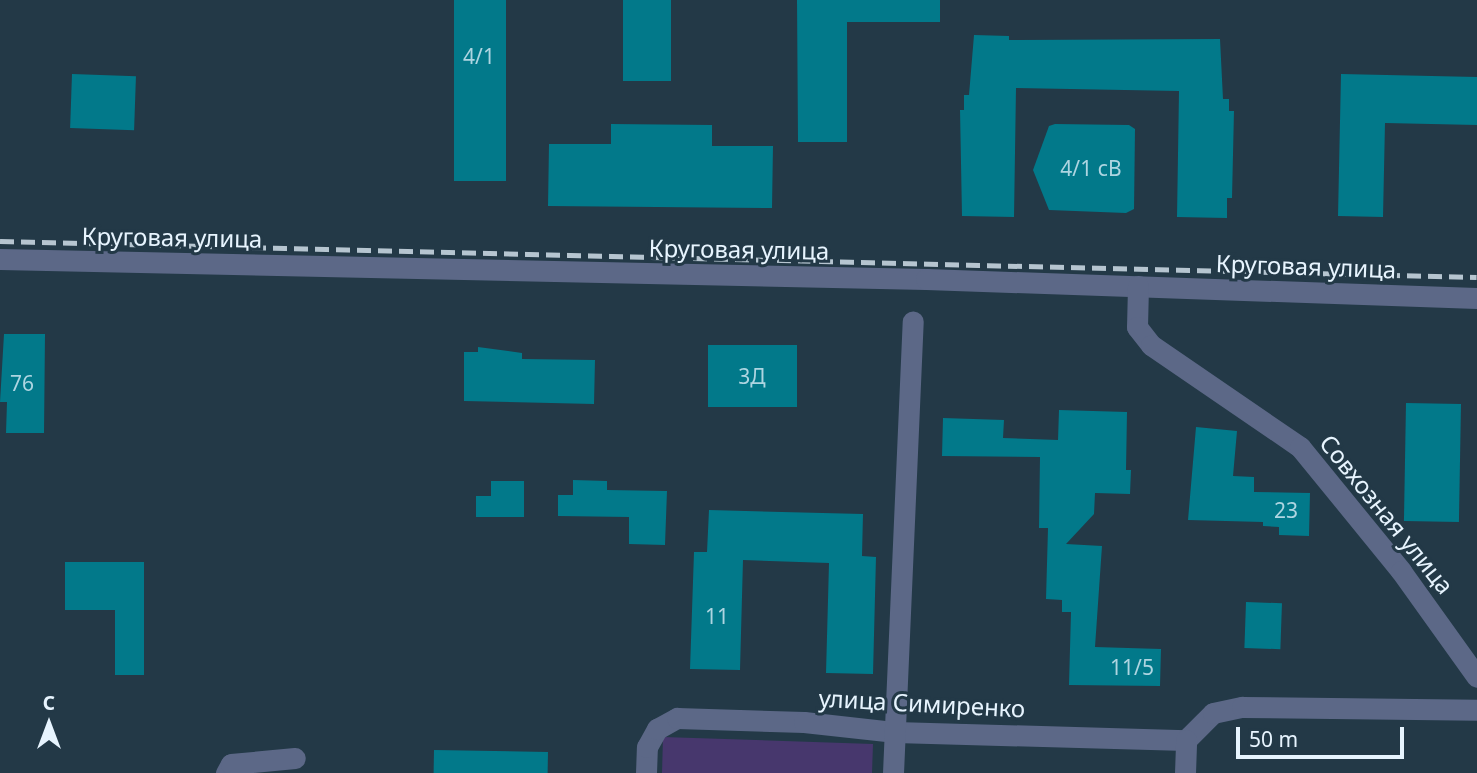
<!DOCTYPE html>
<html>
<head>
<meta charset="utf-8">
<style>
  body { margin:0 }
  #map { position:relative; width:1477px; height:773px; overflow:hidden; background:#233947; font-family:"Noto Sans",sans-serif }
  div>[style] { position:absolute }
  [style*='--x'] { left:calc(var(--x)*1px); top:calc(var(--y)*1px); width:calc(var(--w)*1px); rotate:calc(var(--a)*1deg) }
  .green>* { inset:0; background:#47376d }
  .building>* { inset:0; background:#02798a; transform-origin:0 0 }
  .street>* { height:21px; margin:-10.5px; padding:0 10.5px; transform-origin:10.5px; border-radius:10.5px; background:#5c6887 }
  .rail>* { height:5px; margin-top:-2.5px; transform-origin:0; background:repeating-linear-gradient(90deg,#b6c5d0 0 14px,transparent 0 21px) }
  span { translate:-50% -50%; white-space:nowrap; text-align:center; line-height:1.15; -webkit-text-stroke:6px #233947; paint-order:stroke }
  .number-label { font-size:21px; color:#aed5e1 }
  .number-label span { -webkit-text-stroke-width:0 }
  .street-label { font-size:24px; color:#e7f4fe }
  .north { position:absolute; left:14px; top:689px; width:70px; height:70px; -webkit-text-stroke:5px #233947; paint-order:stroke; rotate:0deg; font-size:19px; font-weight:700; line-height:28px; text-align:center; color:#e7f4fe }
  .north::after { content:''; display:block; margin:auto; width:24px; height:32px; background:#e7f4fe; clip-path:polygon(50% 0,100% 100%,50% 72%,0 100%) }
  .scale { position:absolute; left:1236px; top:727px; width:168px; height:32px; box-sizing:border-box; border:4px solid #e7f4fe; border-top:0; padding-left:9px; font-size:21px; line-height:24px; white-space:nowrap; color:#e7f4fe; -webkit-text-stroke:5px #233947; paint-order:stroke }
</style>
</head>
<body>
<div id="map">
  <div class="green">
    <i style="clip-path:polygon(663px 737px,873px 744px,872px 773px,662px 773px)"></i>
  </div>
  <div class="building">
    <i style="left:454px;top:0;width:52px;height:181px"></i>
    <i style="left:623px;top:0;width:48px;height:81px"></i>
    <i style="clip-path:polygon(797px 0,940px 0,940px 22px,847px 22px,847px 142px,798px 142px)"></i>
    <i style="clip-path:polygon(974px 35px,1009px 36px,1009px 40px,1220px 39px,1223px 99px,1229px 99px,1229px 111px,1234px 111px,1232px 198px,1227px 198px,1227px 218px,1177px 217px,1179px 91px,1016px 88px,1014px 217px,962px 216px,960px 110px,964px 110px,964px 95px,969px 95px)"></i>
    <i style="left:72px;top:74px;width:64px;height:54px;rotate:2deg"></i>
    <i style="clip-path:polygon(1341px 74px,1477px 77px,1477px 125px,1385px 123px,1383px 217px,1338px 216px)"></i>
    <i style="clip-path:polygon(611px 124px,712px 125px,712px 146px,773px 146px,772px 208px,548px 206px,549px 144px,611px 144px)"></i>
    <i style="clip-path:polygon(1055px 124px,1129px 125px,1135px 129px,1134px 209px,1126px 213px,1049px 210px,1033px 170px,1049px 126px)"></i>
    <i style="clip-path:polygon(4px 334px,45px 334px,44px 433px,6px 433px,7px 402px,0 402px)"></i>
    <i style="left:797px;top:345px;width:62px;height:89px;rotate:90deg"></i>
    <i style="clip-path:polygon(478px 347px,522px 353px,522px 359px,595px 360px,594px 404px,464px 401px,464px 352px,478px 352px)"></i>
    <i style="left:1406px;top:403px;width:55px;height:118px;rotate:1deg"></i>
    <i style="clip-path:polygon(1059px 410px,1127px 412px,1126px 470px,1131px 470px,1130px 494px,1095px 493px,1094px 514px,1066px 544px,1102px 546px,1095px 647px,1161px 649px,1160px 686px,1069px 685px,1071px 612px,1062px 612px,1062px 600px,1046px 599px,1048px 528px,1039px 528px,1040px 457px,942px 456px,943px 418px,1004px 420px,1003px 438px,1058px 440px)"></i>
    <i style="clip-path:polygon(1196px 427px,1237px 431px,1233px 476px,1254px 477px,1254px 492px,1310px 493px,1309px 536px,1279px 535px,1279px 527px,1263px 526px,1263px 522px,1188px 520px)"></i>
    <i style="clip-path:polygon(573px 480px,607px 481px,607px 490px,667px 491px,665px 545px,629px 544px,629px 517px,558px 516px,558px 495px,573px 495px)"></i>
    <i style="clip-path:polygon(491px 481px,524px 481px,524px 517px,476px 517px,476px 496px,491px 496px)"></i>
    <i style="clip-path:polygon(709px 510px,863px 514px,862px 556px,876px 557px,873px 674px,826px 673px,829px 563px,743px 560px,740px 670px,690px 669px,694px 552px,707px 552px)"></i>
    <i style="clip-path:polygon(65px 562px,144px 562px,144px 675px,115px 675px,115px 610px,65px 610px)"></i>
    <i style="left:1246px;top:602px;width:36px;height:46px;rotate:2deg"></i>
    <i style="left:434px;top:750px;width:114px;height:23px;rotate:1deg"></i>
  </div>
  <div class="street">
    <i style="--x:0;--y:259;--w:926;--a:1.24"></i>
    <i style="--x:926;--y:279;--w:551;--a:1.97"></i>
    <i style="--x:1138;--y:286;--w:41;--a:91.4"></i>
    <i style="--x:1137;--y:327;--w:23;--a:52"></i>
    <i style="--x:1151;--y:345;--w:181;--a:34.4"></i>
    <i style="--x:1300;--y:447;--w:160;--a:50.8"></i>
    <i style="--x:1401;--y:571;--w:130;--a:54.4"></i>
    <i style="--x:1186;--y:740;--w:38;--a:-45"></i>
    <i style="--x:1213;--y:713;--w:30;--a:-12"></i>
    <i style="--x:1242;--y:707;--w:235;--a:0.7"></i>
    <i style="--x:226;--y:773;--w:10;--a:-61"></i>
    <i style="--x:231;--y:764;--w:64;--a:-5.4"></i>
    <i style="--x:646;--y:773;--w:26;--a:-88"></i>
    <i style="--x:647;--y:747;--w:21;--a:-61"></i>
    <i style="--x:657;--y:729;--w:23;--a:-29"></i>
    <i style="--x:677;--y:718;--w:127;--a:1.8"></i>
    <i style="--x:804;--y:722;--w:92;--a:6.3"></i>
    <i style="--x:895;--y:732;--w:291;--a:1.6"></i>
    <i style="--x:893;--y:773;--w:452;--a:-87.5"></i>
    <i style="--x:1185;--y:773;--w:33;--a:-88"></i>
  </div>
  <div class="rail">
    <i style="--x:0;--y:241;--w:1477;--a:1.4"></i>
  </div>
  <div class="number-label">
    <span style="left:479px;top:56px">4/1</span>
    <span style="left:1091px;top:168px">4/1 сВ</span>
    <span style="left:752px;top:376px">3Д</span>
    <span style="left:22px;top:383px">76</span>
    <span style="left:1286px;top:510px">23</span>
    <span style="left:717px;top:616px">11</span>
    <span style="left:1132px;top:667px">11/5</span>
  </div>
  <div class="street-label">
    <span style="left:172px;top:237px;rotate:1deg">Круговая улица</span>
    <span style="left:739px;top:249px;rotate:1deg">Круговая улица</span>
    <span style="left:1306px;top:266px;rotate:2deg">Круговая улица</span>
    <span style="left:1387px;top:514px;rotate:51deg">Совхозная улица</span>
    <span style="left:922px;top:703px;rotate:3deg">улица Симиренко</span>
  </div>
  <div class="north">С</div>
  <div class="scale">50 m</div>
</div>
</body>
</html>
